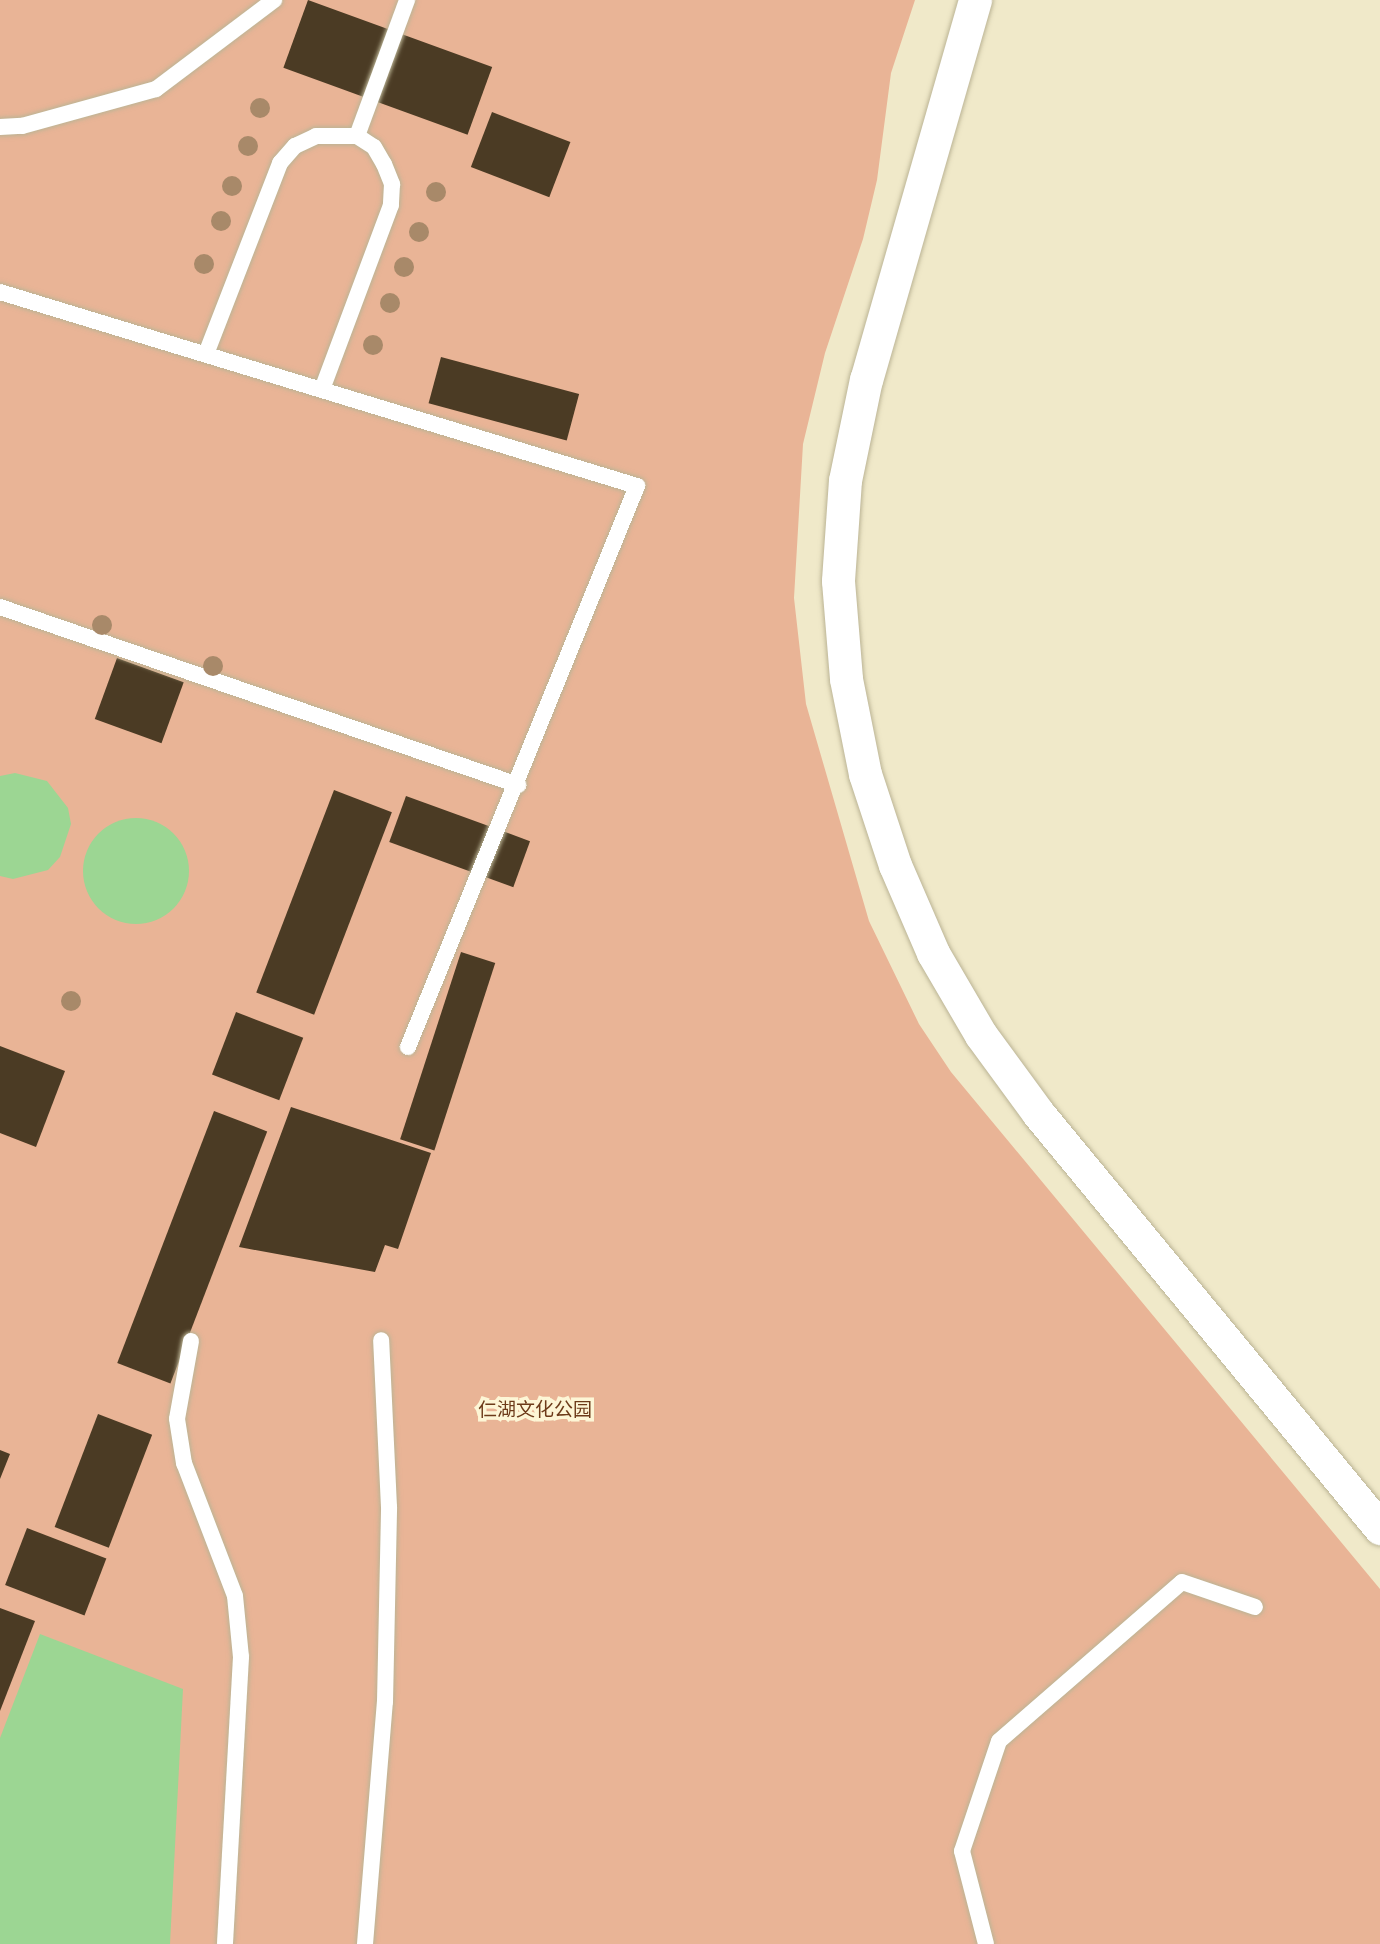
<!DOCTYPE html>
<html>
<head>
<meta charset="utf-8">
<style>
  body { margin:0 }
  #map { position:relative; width:1380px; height:1944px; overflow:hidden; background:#f0e9c9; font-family:"PT Sans","Noto Sans SC",sans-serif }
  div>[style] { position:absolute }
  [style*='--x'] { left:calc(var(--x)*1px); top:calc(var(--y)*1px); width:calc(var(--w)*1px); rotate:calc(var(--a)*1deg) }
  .green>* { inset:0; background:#e9b496 }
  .water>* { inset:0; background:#9cd693 }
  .round { border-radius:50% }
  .building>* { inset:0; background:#4b3b24; transform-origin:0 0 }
  .roads { filter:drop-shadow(0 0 2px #bbb495) drop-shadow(0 0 2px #bbb495) }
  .service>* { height:16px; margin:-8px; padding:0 8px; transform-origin:8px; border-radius:8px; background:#fff }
  .minor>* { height:33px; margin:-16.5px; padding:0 16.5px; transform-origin:16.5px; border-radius:16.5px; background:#fff }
  .trees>* { width:20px; height:20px; margin:-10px; border-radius:50%; background:#a88969 }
  span { translate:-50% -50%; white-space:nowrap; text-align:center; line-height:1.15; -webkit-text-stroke:7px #fdf6d6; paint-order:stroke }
  .park-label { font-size:19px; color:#6d3b1a }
</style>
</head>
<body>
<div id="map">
  <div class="green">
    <i style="clip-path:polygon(0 0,915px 0,891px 73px,877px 180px,863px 239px,825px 353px,803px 444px,794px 598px,806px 704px,869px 921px,919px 1024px,951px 1072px,1380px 1589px,1380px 1944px,0 1944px)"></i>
  </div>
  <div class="water">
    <i style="clip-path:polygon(15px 773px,47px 781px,68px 808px,71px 824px,60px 857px,48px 870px,13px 879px,0 876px,0 776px)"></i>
    <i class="round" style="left:83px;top:818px;width:106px;height:106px"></i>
    <i style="clip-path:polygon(40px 1634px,183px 1689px,170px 1944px,0 1944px,0 1738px)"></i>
  </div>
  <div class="building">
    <i style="left:308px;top:0;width:196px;height:72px;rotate:20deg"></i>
    <i style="left:492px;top:112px;width:84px;height:59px;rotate:21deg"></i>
    <i style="left:441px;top:357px;width:143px;height:48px;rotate:15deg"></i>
    <i style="left:117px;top:658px;width:71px;height:65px;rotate:20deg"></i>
    <i style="left:334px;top:790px;width:62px;height:217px;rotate:21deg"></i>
    <i style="left:406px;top:796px;width:132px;height:49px;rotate:20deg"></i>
    <i style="left:461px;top:952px;width:36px;height:197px;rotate:18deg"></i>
    <i style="left:236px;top:1012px;width:72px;height:67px;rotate:21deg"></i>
    <i style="clip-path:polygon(0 1046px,65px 1071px,36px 1147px,0 1133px)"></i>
    <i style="clip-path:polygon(291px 1107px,431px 1153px,398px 1249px,385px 1245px,375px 1272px,239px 1247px)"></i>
    <i style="left:214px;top:1111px;width:57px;height:270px;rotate:21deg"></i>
    <i style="left:98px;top:1414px;width:58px;height:121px;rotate:21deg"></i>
    <i style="clip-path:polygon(0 1450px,10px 1454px,0 1479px)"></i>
    <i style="left:27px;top:1528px;width:85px;height:61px;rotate:21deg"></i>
    <i style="clip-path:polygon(0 1608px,35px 1621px,0 1711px)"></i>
  </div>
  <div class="roads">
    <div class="service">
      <i style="--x:0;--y:127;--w:22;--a:-3"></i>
      <i style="--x:22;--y:126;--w:139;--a:-15.4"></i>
      <i style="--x:156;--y:89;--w:148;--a:-37"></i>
      <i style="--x:357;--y:136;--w:145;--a:-69.8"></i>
      <i style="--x:0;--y:292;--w:666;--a:16.94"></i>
      <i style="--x:637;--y:486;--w:606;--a:112.21"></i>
      <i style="--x:206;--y:354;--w:205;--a:-68.8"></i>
      <i style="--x:280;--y:163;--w:23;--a:-49"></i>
      <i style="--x:295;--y:146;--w:23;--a:-25"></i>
      <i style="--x:316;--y:136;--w:41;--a:0"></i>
      <i style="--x:357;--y:136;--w:20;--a:33"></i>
      <i style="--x:374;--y:147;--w:20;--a:60"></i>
      <i style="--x:384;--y:164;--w:22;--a:68"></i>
      <i style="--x:392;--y:184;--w:21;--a:93"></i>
      <i style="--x:391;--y:205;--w:197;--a:110.5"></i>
      <i style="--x:0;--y:607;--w:548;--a:18.96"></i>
      <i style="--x:191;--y:1341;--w:79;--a:100.2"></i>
      <i style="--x:177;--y:1419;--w:45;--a:81"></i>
      <i style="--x:184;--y:1463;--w:142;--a:69"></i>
      <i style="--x:235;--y:1596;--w:61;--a:84.4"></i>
      <i style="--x:241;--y:1657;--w:287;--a:93.2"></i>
      <i style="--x:365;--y:1944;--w:243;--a:-85.3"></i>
      <i style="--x:385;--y:1702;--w:195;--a:-88.8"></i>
      <i style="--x:389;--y:1507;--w:167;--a:-92.7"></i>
      <i style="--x:986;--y:1944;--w:96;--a:-104.5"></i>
      <i style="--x:962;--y:1851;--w:116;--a:-71.4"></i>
      <i style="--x:999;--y:1741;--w:242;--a:-41"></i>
      <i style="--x:1182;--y:1582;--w:77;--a:18.9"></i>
    </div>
    <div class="minor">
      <i style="--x:975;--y:0;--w:394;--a:106"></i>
      <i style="--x:866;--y:379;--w:103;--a:101.7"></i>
      <i style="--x:845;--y:480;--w:101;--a:94"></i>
      <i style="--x:838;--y:581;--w:98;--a:85.3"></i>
      <i style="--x:846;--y:679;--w:97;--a:78.7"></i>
      <i style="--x:865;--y:774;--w:96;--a:71.8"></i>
      <i style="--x:895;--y:865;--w:96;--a:66.6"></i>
      <i style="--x:933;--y:953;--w:95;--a:59.7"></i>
      <i style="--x:981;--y:1035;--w:97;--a:53.8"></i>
      <i style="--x:1038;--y:1113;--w:538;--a:50.51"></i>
    </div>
  </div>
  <div class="trees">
    <i style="left:260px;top:108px"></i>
    <i style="left:248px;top:146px"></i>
    <i style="left:232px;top:186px"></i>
    <i style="left:436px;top:192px"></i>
    <i style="left:221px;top:221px"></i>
    <i style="left:419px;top:232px"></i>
    <i style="left:204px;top:264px"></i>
    <i style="left:404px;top:267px"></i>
    <i style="left:390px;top:303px"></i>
    <i style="left:373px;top:345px"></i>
    <i style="left:102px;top:625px"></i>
    <i style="left:213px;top:666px"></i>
    <i style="left:71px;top:1001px"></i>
  </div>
  <div class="park-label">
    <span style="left:535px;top:1410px">仁湖文化公园</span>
  </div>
</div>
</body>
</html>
